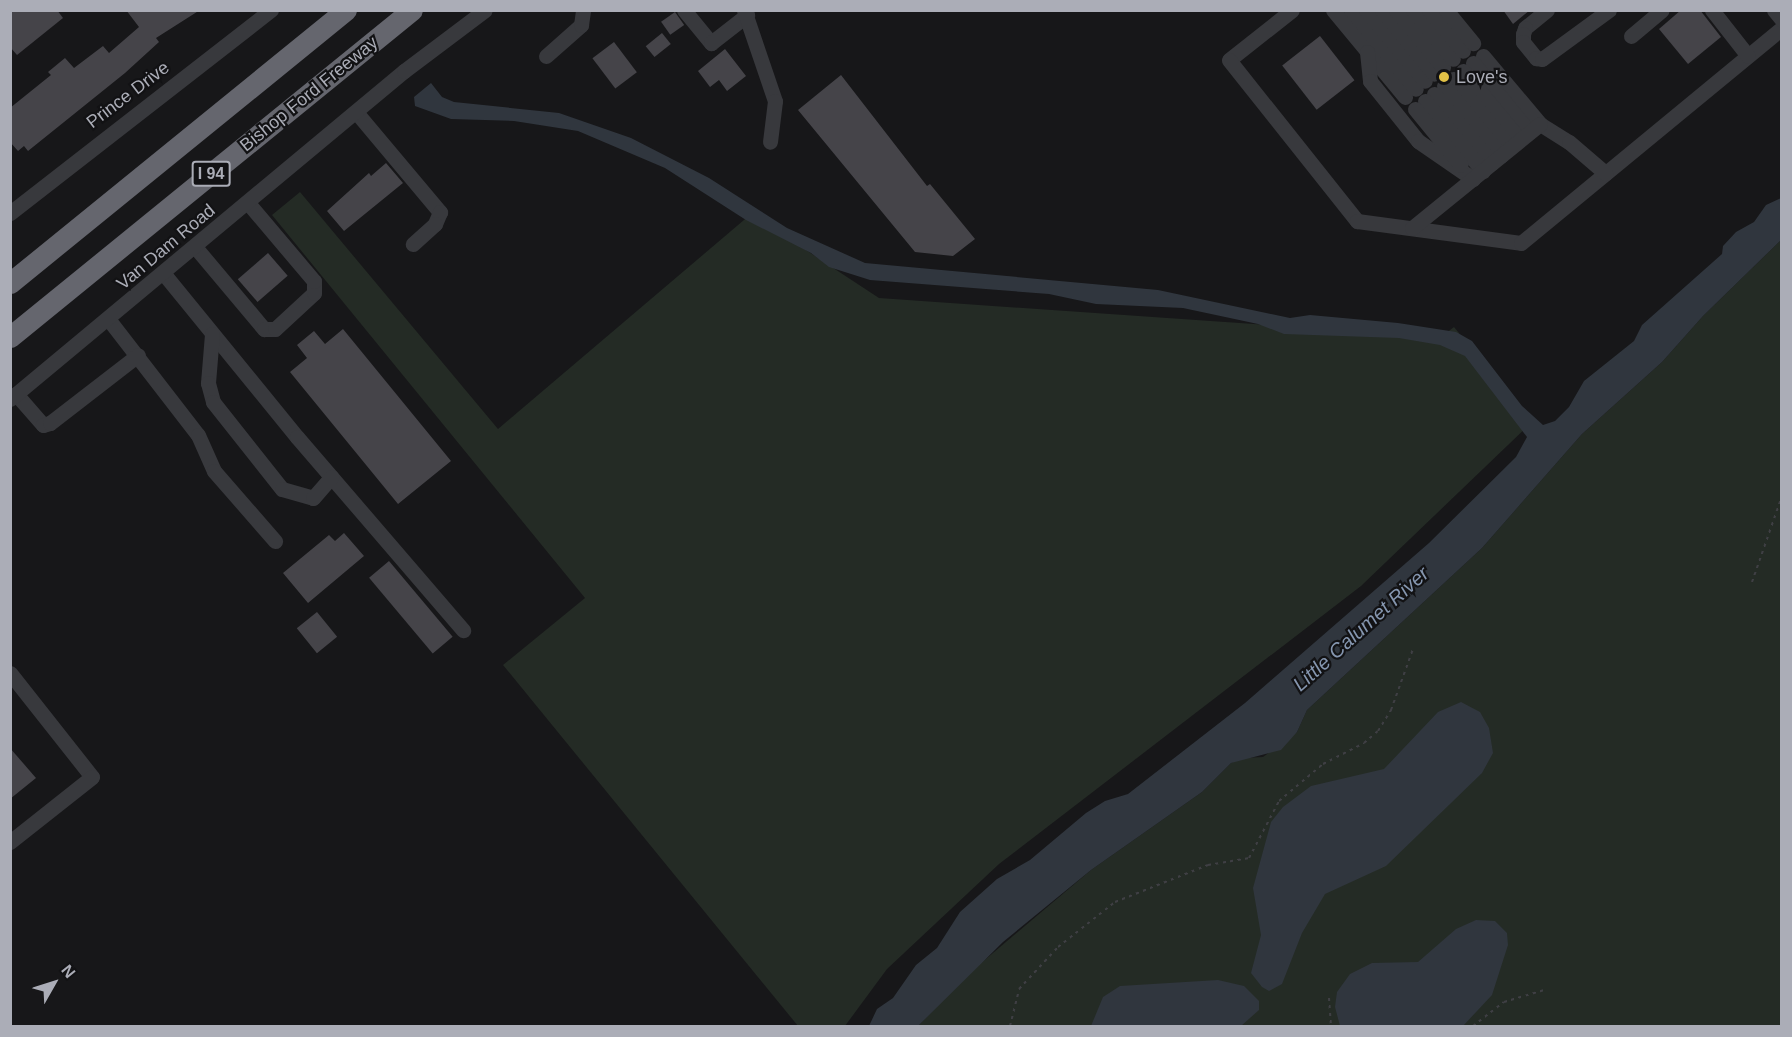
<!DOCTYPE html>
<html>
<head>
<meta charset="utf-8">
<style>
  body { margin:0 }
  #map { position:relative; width:1792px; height:1037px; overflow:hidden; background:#171719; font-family:Arial,sans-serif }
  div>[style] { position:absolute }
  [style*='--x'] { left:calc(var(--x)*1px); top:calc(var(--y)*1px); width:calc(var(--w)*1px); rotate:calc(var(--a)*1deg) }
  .green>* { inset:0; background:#242b25 }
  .water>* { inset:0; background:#30363e }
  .building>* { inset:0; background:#454449; transform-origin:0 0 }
  .path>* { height:2px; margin-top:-1px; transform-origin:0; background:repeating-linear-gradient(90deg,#3f3f44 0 3px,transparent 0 7.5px) }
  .minor>* { height:15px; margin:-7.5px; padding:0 7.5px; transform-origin:7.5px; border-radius:7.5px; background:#38393d }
  .highway>* { height:21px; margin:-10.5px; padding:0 10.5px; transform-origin:10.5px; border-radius:10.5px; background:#65666e }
  .dots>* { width:16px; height:16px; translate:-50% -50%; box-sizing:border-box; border:3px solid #121214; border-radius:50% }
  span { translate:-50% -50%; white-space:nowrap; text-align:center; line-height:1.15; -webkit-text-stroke:4.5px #121214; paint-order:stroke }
  .shield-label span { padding:2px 4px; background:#121214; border:2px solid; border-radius:4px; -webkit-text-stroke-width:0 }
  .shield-label { font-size:16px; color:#abadb7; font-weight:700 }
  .poi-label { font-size:18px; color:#abadb7 }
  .left { translate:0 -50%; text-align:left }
  .street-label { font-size:18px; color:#abadb7 }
  .water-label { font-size:20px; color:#8596af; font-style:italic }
  .frame { position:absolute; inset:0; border:12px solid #abadb7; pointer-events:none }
  .north { position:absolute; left:24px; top:953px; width:60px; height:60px; -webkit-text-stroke:4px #121214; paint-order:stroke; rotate:51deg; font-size:16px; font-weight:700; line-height:24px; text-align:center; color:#abadb7 }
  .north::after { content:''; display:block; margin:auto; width:21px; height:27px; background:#abadb7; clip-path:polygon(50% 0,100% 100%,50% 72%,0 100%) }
</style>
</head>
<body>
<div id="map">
  <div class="green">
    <i style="clip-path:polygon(300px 192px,498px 429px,751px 214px,879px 298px,1441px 337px,1454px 327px,1532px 422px,1361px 586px,999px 864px,887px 969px,845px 1026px,798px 1026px,503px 665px,585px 598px,272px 215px)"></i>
    <i style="clip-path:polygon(1781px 240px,1781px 1026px,918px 1026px,967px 975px,1091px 870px,1202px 792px,1231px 763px,1242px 758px,1263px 757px,1297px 732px,1307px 710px,1482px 548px,1582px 434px,1662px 362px,1703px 316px)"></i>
  </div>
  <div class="water">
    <i style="clip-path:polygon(431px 83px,442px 97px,454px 102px,559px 113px,631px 138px,709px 178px,787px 228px,865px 263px,1158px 290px,1290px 318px,1310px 315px,1398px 323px,1456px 332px,1472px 341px,1522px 406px,1543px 425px,1555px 421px,1569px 407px,1584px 381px,1634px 341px,1642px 325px,1722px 254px,1723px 246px,1736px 232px,1754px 222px,1766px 205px,1781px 198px,1781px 240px,1703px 316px,1662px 362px,1582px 434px,1482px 548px,1307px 710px,1297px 732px,1281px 750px,1231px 763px,1202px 792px,1091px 870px,1003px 942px,918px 1026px,869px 1026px,877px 1009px,893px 998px,916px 965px,937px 948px,960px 912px,997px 879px,1030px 860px,1086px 813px,1105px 801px,1128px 794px,1245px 703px,1429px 543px,1516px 457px,1527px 437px,1465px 356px,1440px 345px,1399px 338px,1284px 334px,1258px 324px,1183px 308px,1096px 304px,1049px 294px,870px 280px,829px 267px,811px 253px,746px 220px,665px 168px,578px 131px,514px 121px,451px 119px,415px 106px,414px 97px)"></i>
    <i style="clip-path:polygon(1461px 702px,1480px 712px,1489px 728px,1493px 753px,1482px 773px,1386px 866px,1325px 894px,1302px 933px,1282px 984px,1269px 991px,1262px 987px,1251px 973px,1261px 935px,1253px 888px,1271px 822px,1283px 807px,1311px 786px,1384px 769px,1438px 712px)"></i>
    <i style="clip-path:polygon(1476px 920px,1495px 921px,1507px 933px,1508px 945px,1492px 995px,1463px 1026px,1340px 1026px,1335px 1007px,1337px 992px,1350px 974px,1372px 963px,1418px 962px,1456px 929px)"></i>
    <i style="clip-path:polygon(1218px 980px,1244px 986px,1259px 1001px,1259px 1010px,1241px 1026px,1091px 1026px,1103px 997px,1120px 986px)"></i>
  </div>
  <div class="building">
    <i style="clip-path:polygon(10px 10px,57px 10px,63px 18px,17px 55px,10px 47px)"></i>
    <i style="clip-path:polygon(126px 10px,200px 10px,156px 38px,159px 42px,125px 73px,28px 151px,24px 146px,18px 151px,10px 142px,10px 108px,51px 75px,48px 72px,65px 58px,74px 68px,103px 46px,109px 53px,139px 27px)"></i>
    <i style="clip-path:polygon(1503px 10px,1530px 10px,1513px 24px)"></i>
    <i style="clip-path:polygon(1681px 10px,1700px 10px,1721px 37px,1688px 64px,1659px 29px)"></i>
    <i style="left:675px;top:12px;width:16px;height:17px;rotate:55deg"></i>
    <i style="left:662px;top:33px;width:14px;height:21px;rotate:51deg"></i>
    <i style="left:1320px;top:36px;width:56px;height:48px;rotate:52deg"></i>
    <i style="left:614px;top:42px;width:38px;height:27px;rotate:53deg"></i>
    <i style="clip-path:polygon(725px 49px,746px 76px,727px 91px,719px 80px,710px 87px,698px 71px)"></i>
    <i style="clip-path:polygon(841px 75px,927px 186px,930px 184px,975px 239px,953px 256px,915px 252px,798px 110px)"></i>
    <i style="clip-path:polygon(386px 163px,403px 183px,344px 231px,327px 211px,369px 173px,371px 176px)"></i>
    <i style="left:268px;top:253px;width:30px;height:40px;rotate:49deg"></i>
    <i style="clip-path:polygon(343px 329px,451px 461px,398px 504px,290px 372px,307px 358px,297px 345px,314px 331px,325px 344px)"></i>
    <i style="clip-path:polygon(344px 533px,364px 556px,308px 603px,283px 573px,329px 535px,335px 541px)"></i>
    <i style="left:389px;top:561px;width:99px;height:26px;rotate:50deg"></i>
    <i style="left:317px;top:612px;width:32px;height:26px;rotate:51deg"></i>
    <i style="clip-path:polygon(10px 748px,36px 778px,10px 799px)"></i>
  </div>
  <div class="path">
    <i style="--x:1752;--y:582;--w:91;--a:-70.8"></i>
    <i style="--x:1329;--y:998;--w:28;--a:86"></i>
    <i style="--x:1010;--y:1026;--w:38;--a:-76"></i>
    <i style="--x:1019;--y:989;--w:57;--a:-47.1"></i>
    <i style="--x:1058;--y:947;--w:73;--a:-38.3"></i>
    <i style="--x:1115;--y:902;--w:100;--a:-21.7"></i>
    <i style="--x:1208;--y:865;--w:42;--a:-9.7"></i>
    <i style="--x:1249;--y:858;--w:64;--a:-62.2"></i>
    <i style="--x:1279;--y:801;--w:57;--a:-40.1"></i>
    <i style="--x:1323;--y:764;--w:46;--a:-27.1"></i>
    <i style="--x:1364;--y:743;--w:18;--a:-41"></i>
    <i style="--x:1378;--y:731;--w:25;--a:-58"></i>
    <i style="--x:1391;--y:710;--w:65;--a:-70.2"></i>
    <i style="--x:1473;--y:1026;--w:39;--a:-38"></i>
    <i style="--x:1504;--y:1002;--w:42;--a:-16.7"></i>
  </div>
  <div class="minor">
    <i style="--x:684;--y:10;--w:43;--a:50.7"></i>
    <i style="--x:711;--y:43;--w:46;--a:-37.9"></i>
    <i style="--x:744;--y:10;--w:96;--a:71.2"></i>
    <i style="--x:775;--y:101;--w:41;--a:97"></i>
    <i style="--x:1292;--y:10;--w:80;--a:141.6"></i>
    <i style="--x:1229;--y:60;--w:206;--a:51.5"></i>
    <i style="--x:1357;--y:221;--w:165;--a:7.6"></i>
    <i style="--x:1521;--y:243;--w:338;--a:-39.5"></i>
    <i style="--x:1333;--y:10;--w:113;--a:50.4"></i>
    <i style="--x:1351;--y:10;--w:102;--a:50.6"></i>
    <i style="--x:1366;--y:10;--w:92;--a:50.3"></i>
    <i style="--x:1382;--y:10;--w:82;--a:50.9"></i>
    <i style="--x:1396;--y:10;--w:74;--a:50.5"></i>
    <i style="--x:1413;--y:10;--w:63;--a:50.8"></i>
    <i style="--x:1429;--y:10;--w:53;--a:50.3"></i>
    <i style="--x:1446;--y:10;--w:43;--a:50.7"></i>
    <i style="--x:1547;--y:10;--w:28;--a:141"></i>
    <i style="--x:1525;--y:28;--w:6;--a:108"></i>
    <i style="--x:1523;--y:34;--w:8;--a:90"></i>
    <i style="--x:1523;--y:42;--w:21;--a:51"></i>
    <i style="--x:1536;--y:58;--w:6;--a:9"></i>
    <i style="--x:1542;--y:59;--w:83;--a:-36.2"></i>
    <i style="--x:1712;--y:10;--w:58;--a:52"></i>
    <i style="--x:1774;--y:10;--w:13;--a:51"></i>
    <i style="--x:1631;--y:36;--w:40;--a:-40"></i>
    <i style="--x:1367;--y:52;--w:29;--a:84"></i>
    <i style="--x:1370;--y:81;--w:77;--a:51.3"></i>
    <i style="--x:1418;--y:141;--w:67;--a:34.6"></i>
    <i style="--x:546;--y:56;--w:47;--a:-41.5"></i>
    <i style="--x:581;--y:25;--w:15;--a:-82"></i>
    <i style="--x:1483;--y:56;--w:89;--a:50"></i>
    <i style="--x:1540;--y:124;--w:34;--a:32"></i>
    <i style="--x:1569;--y:142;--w:48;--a:40.7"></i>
    <i style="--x:1473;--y:63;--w:89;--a:50.9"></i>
    <i style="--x:1463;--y:71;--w:89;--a:50.4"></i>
    <i style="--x:1453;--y:79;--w:89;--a:50.4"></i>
    <i style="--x:1444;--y:86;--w:90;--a:50.8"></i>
    <i style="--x:1434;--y:94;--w:90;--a:50"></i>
    <i style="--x:1425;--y:101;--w:91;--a:50.4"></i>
    <i style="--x:1415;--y:109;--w:72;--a:50.6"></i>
    <i style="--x:356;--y:112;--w:131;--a:50"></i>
    <i style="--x:440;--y:212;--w:13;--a:113"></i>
    <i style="--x:435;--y:224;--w:30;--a:138"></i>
    <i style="--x:10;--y:213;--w:331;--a:-37.9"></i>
    <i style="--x:1412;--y:228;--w:165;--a:-39.1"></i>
    <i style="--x:196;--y:248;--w:106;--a:50"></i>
    <i style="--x:264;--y:329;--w:11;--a:0"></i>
    <i style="--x:275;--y:329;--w:53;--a:-42.7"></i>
    <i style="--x:314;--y:293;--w:12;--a:-90"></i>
    <i style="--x:314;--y:281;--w:101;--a:-130.2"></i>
    <i style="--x:164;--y:274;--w:210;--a:50.8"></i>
    <i style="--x:297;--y:437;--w:255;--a:49.3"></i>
    <i style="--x:109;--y:320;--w:145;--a:52.3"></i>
    <i style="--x:198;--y:435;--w:39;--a:66"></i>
    <i style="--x:214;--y:471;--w:93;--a:48.9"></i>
    <i style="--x:212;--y:334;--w:49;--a:94.7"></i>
    <i style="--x:208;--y:383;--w:20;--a:75"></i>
    <i style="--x:213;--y:402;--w:111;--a:51.6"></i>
    <i style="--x:282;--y:489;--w:32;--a:16"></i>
    <i style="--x:313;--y:498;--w:28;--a:-49"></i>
    <i style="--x:16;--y:394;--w:41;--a:48.9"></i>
    <i style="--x:43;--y:425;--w:7;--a:-16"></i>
    <i style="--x:50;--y:423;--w:111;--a:-37.7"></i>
    <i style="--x:10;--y:399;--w:513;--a:-39.78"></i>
    <i style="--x:404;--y:71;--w:101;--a:-37"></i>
    <i style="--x:10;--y:673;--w:132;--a:51.7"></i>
    <i style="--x:92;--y:777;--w:105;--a:141.6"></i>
  </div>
  <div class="highway">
    <i style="--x:10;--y:283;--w:433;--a:-39.1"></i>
    <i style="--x:10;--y:337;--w:518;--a:-39.13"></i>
  </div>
  <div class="dots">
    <i style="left:1444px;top:77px;background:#e1c147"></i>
  </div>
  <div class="shield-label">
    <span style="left:211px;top:174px">I 94</span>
  </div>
  <div class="poi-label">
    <span class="left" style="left:1456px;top:77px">Love's</span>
  </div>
  <div class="street-label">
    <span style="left:309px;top:94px;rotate:-39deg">Bishop Ford Freeway</span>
    <span style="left:128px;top:95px;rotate:-37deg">Prince Drive</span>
    <span style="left:166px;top:247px;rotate:-40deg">Van Dam Road</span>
  </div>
  <div class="water-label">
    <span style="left:1361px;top:629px;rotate:-42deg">Little Calumet River</span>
  </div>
  <div class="frame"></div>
  <div class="north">N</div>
</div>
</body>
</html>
